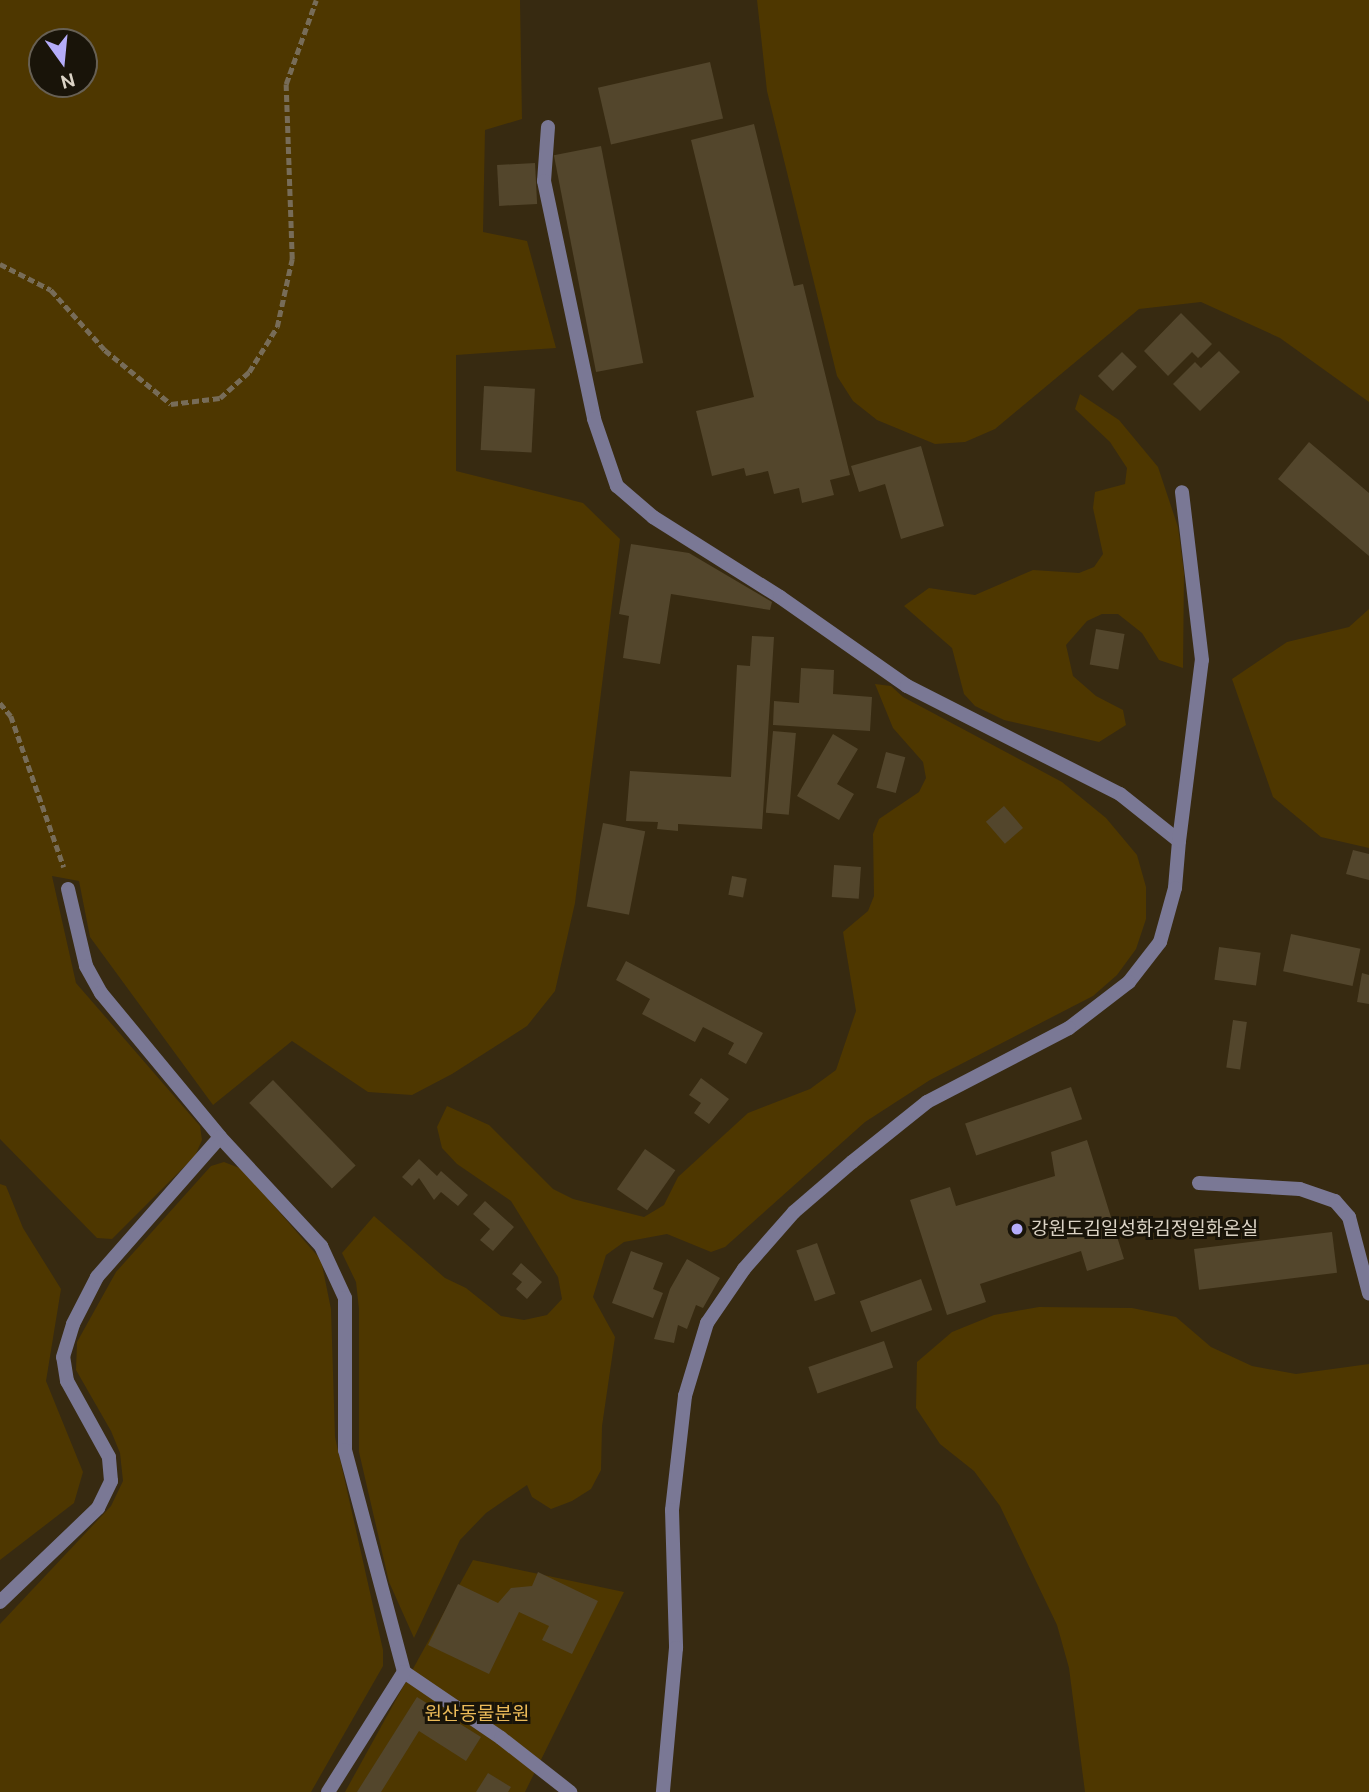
<!DOCTYPE html>
<html>
<head>
<meta charset="utf-8">
<style>
  body { margin:0 }
  #map { position:relative; width:1369px; height:1792px; overflow:hidden; background:#372a11; font-family:Ubuntu,"Noto Sans KR",sans-serif }
  div>[style] { position:absolute }
  [style*='--x'] { left:calc(var(--x)*1px); top:calc(var(--y)*1px); width:calc(var(--w)*1px); rotate:calc(var(--a)*1deg) }
  .green>* { inset:0; background:#4e3700 }
  .building>* { inset:0; background:#53462c; transform-origin:0 0 }
  .path>* { height:4.5px; margin-top:-2.25px; transform-origin:0; background:repeating-linear-gradient(90deg,#776c58 0 7px,transparent 0 10.5px) }
  .minor>* { height:14px; margin:-7px; padding:0 7px; transform-origin:7px; border-radius:7px; background:#7a7895 }
  .dots>* { width:19px; height:19px; translate:-50% -50%; box-sizing:border-box; border:4px solid #191409; border-radius:50% }
  span { translate:-50% -50%; white-space:nowrap; text-align:center; line-height:1.15; -webkit-text-stroke:6px #191409; paint-order:stroke }
  .poi-label { font-size:19px; color:#dbd3c5 }
  .left { translate:0 -50%; text-align:left }
  .park-label { font-size:19px; color:#ecbb59 }
  .north { position:absolute; left:28px; top:28px; width:70px; height:70px; box-sizing:border-box; background:#191409; border:2px solid #676054; border-radius:50%; rotate:165deg; font-size:19px; font-weight:700; line-height:28px; text-align:center; color:#dbd3c5 }
  .north::after { content:''; display:block; margin:auto; width:24px; height:32px; background:#b4acf9; clip-path:polygon(50% 0,100% 100%,50% 72%,0 100%) }
</style>
</head>
<body>
<div id="map">
  <div class="green">
    <i style="clip-path:polygon(evenodd,0 0,520px 0,522px 119px,485px 130px,483px 232px,527px 241px,556px 348px,456px 355px,456px 471px,583px 503px,620px 539px,575px 903px,555px 991px,527px 1026px,452px 1074px,412px 1095px,368px 1092px,292px 1041px,213px 1105px,90px 937px,79px 881px,52px 876px,76px 983px,200px 1126px,202px 1140px,195px 1156px,112px 1239px,97px 1238px,0 1139px,0 0,42px 42px,84px 42px,84px 84px,42px 84px,42px 42px)"></i>
    <i style="clip-path:polygon(757px 0,1369px 0,1369px 402px,1280px 338px,1201px 302px,1139px 309px,995px 429px,965px 442px,935px 444px,877px 420px,853px 401px,837px 376px,767px 91px)"></i>
    <i style="clip-path:polygon(1080px 394px,1119px 420px,1158px 467px,1178px 527px,1184px 573px,1183px 668px,1159px 660px,1142px 633px,1118px 614px,1102px 614px,1087px 621px,1066px 645px,1073px 676px,1096px 696px,1123px 710px,1126px 725px,1099px 742px,1004px 720px,975px 706px,964px 694px,952px 648px,904px 606px,929px 588px,975px 595px,1033px 570px,1079px 573px,1094px 567px,1103px 554px,1093px 508px,1095px 492px,1125px 484px,1127px 468px,1110px 442px,1075px 409px)"></i>
    <i style="clip-path:polygon(1369px 609px,1369px 848px,1321px 837px,1273px 797px,1232px 679px,1287px 642px,1349px 627px)"></i>
    <i style="clip-path:polygon(875px 684px,891px 686px,903px 697px,1062px 782px,1106px 818px,1137px 855px,1146px 887px,1146px 919px,1136px 949px,1117px 975px,1093px 996px,930px 1080px,865px 1122px,725px 1247px,711px 1252px,667px 1234px,624px 1242px,606px 1255px,593px 1297px,615px 1337px,602px 1426px,601px 1470px,591px 1489px,572px 1501px,551px 1509px,532px 1497px,527px 1485px,486px 1513px,460px 1540px,414px 1638px,389px 1582px,359px 1452px,359px 1309px,356px 1282px,342px 1253px,374px 1216px,445px 1278px,466px 1288px,501px 1316px,524px 1320px,547px 1315px,562px 1299px,558px 1277px,511px 1201px,457px 1164px,442px 1148px,437px 1127px,447px 1106px,489px 1125px,553px 1189px,573px 1199px,644px 1217px,664px 1205px,678px 1177px,748px 1113px,810px 1089px,836px 1070px,856px 1011px,843px 932px,868px 911px,874px 896px,873px 834px,879px 819px,919px 792px,926px 778px,923px 762px,893px 728px)"></i>
    <i style="clip-path:polygon(224px 1162px,242px 1169px,321px 1260px,331px 1309px,335px 1437px,383px 1650px,383px 1666px,311px 1792px,0 1792px,0 1624px,111px 1506px,123px 1481px,120px 1453px,111px 1431px,76px 1370px,77px 1342px,116px 1272px,211px 1166px)"></i>
    <i style="clip-path:polygon(0 1184px,6px 1186px,23px 1228px,61px 1289px,46px 1381px,83px 1472px,74px 1503px,0 1560px)"></i>
    <i style="clip-path:polygon(1039px 1307px,1132px 1308px,1176px 1317px,1211px 1347px,1252px 1366px,1296px 1374px,1369px 1364px,1369px 1792px,1085px 1792px,1069px 1668px,1057px 1625px,1000px 1506px,974px 1471px,940px 1444px,916px 1408px,917px 1362px,952px 1332px,994px 1315px)"></i>
    <i style="clip-path:polygon(473px 1560px,624px 1592px,525px 1792px,345px 1792px)"></i>
  </div>
  <div class="building">
    <i style="left:710px;top:62px;width:58px;height:115px;rotate:77deg"></i>
    <i style="clip-path:polygon(754px 124px,794px 286px,803px 284px,850px 475px,830px 480px,834px 495px,802px 503px,799px 488px,774px 494px,768px 471px,746px 476px,744px 468px,712px 476px,696px 411px,754px 397px,691px 140px)"></i>
    <i style="left:601px;top:146px;width:221px;height:48px;rotate:79deg"></i>
    <i style="left:535px;top:163px;width:41px;height:38px;rotate:87deg"></i>
    <i style="clip-path:polygon(1181px 313px,1212px 344px,1198px 358px,1192px 352px,1168px 376px,1144px 351px)"></i>
    <i style="clip-path:polygon(1219px 351px,1240px 372px,1200px 411px,1173px 384px,1195px 362px,1201px 368px)"></i>
    <i style="left:1122px;top:352px;width:21px;height:34px;rotate:45deg"></i>
    <i style="left:484px;top:386px;width:51px;height:64px;rotate:3deg"></i>
    <i style="clip-path:polygon(1309px 442px,1369px 493px,1369px 556px,1278px 479px)"></i>
    <i style="clip-path:polygon(921px 446px,944px 526px,901px 539px,885px 484px,859px 492px,851px 466px)"></i>
    <i style="clip-path:polygon(631px 544px,689px 553px,772px 602px,770px 610px,671px 594px,660px 664px,623px 658px,629px 616px,619px 614px)"></i>
    <i style="left:1096px;top:629px;width:29px;height:36px;rotate:10deg"></i>
    <i style="clip-path:polygon(752px 636px,774px 637px,762px 829px,678px 824px,678px 831px,657px 829px,658px 822px,626px 821px,630px 771px,731px 777px,737px 665px,750px 666px)"></i>
    <i style="clip-path:polygon(801px 668px,834px 670px,833px 694px,872px 697px,870px 731px,773px 725px,774px 701px,799px 703px)"></i>
    <i style="left:773px;top:731px;width:23px;height:82px;rotate:5deg"></i>
    <i style="clip-path:polygon(833px 734px,858px 749px,837px 784px,854px 794px,839px 820px,797px 796px)"></i>
    <i style="left:886px;top:752px;width:20px;height:37px;rotate:15deg"></i>
    <i style="left:1004px;top:806px;width:29px;height:24px;rotate:49deg"></i>
    <i style="left:603px;top:823px;width:43px;height:85px;rotate:11deg"></i>
    <i style="clip-path:polygon(1353px 850px,1369px 854px,1369px 880px,1346px 874px)"></i>
    <i style="left:834px;top:865px;width:27px;height:32px;rotate:4deg"></i>
    <i style="left:732px;top:876px;width:15px;height:19px;rotate:11deg"></i>
    <i style="left:1291px;top:934px;width:71px;height:38px;rotate:12deg"></i>
    <i style="left:1219px;top:947px;width:42px;height:33px;rotate:8deg"></i>
    <i style="clip-path:polygon(626px 961px,763px 1033px,746px 1064px,728px 1054px,734px 1043px,703px 1027px,695px 1042px,642px 1014px,650px 999px,616px 980px)"></i>
    <i style="clip-path:polygon(1362px 973px,1369px 975px,1369px 1004px,1357px 1002px)"></i>
    <i style="left:1233px;top:1020px;width:14px;height:48px;rotate:8deg"></i>
    <i style="clip-path:polygon(701px 1078px,729px 1099px,709px 1124px,694px 1113px,701px 1103px,689px 1095px)"></i>
    <i style="left:273px;top:1080px;width:119px;height:33px;rotate:46deg"></i>
    <i style="left:1071px;top:1087px;width:34px;height:112px;rotate:71deg"></i>
    <i style="clip-path:polygon(1087px 1140px,1124px 1259px,1087px 1271px,1081px 1251px,980px 1284px,986px 1302px,947px 1315px,910px 1200px,950px 1187px,956px 1206px,1055px 1176px,1051px 1152px)"></i>
    <i style="left:645px;top:1149px;width:37px;height:49px;rotate:35deg"></i>
    <i style="clip-path:polygon(419px 1159px,437px 1176px,441px 1171px,468px 1195px,458px 1206px,441px 1192px,434px 1200px,419px 1178px,412px 1186px,402px 1177px)"></i>
    <i style="clip-path:polygon(485px 1201px,514px 1227px,493px 1251px,480px 1240px,490px 1229px,473px 1214px)"></i>
    <i style="left:1332px;top:1232px;width:41px;height:139px;rotate:83deg"></i>
    <i style="left:817px;top:1243px;width:54px;height:22px;rotate:70deg"></i>
    <i style="clip-path:polygon(631px 1251px,663px 1263px,653px 1289px,663px 1293px,653px 1318px,612px 1303px)"></i>
    <i style="clip-path:polygon(687px 1259px,720px 1278px,703px 1308px,696px 1305px,687px 1329px,678px 1325px,674px 1343px,654px 1339px,670px 1289px)"></i>
    <i style="clip-path:polygon(521px 1263px,542px 1282px,527px 1299px,516px 1289px,522px 1282px,512px 1274px)"></i>
    <i style="left:921px;top:1279px;width:33px;height:65px;rotate:70deg"></i>
    <i style="left:884px;top:1341px;width:28px;height:80px;rotate:71deg"></i>
    <i style="clip-path:polygon(538px 1572px,598px 1601px,572px 1654px,542px 1640px,549px 1626px,519px 1612px,489px 1674px,428px 1645px,458px 1584px,498px 1603px,511px 1588px,532px 1586px)"></i>
    <i style="clip-path:polygon(417px 1697px,481px 1737px,466px 1761px,419px 1731px,381px 1792px,357px 1792px)"></i>
    <i style="clip-path:polygon(488px 1773px,511px 1787px,508px 1792px,476px 1792px)"></i>
  </div>
  <div class="path">
    <i style="--x:0;--y:264;--w:57;--a:27"></i>
    <i style="--x:51;--y:290;--w:81;--a:48"></i>
    <i style="--x:105;--y:350;--w:85;--a:39.3"></i>
    <i style="--x:171;--y:404;--w:49;--a:-7"></i>
    <i style="--x:220;--y:398;--w:39;--a:-42"></i>
    <i style="--x:249;--y:372;--w:53;--a:-58.1"></i>
    <i style="--x:277;--y:327;--w:70;--a:-77.6"></i>
    <i style="--x:292;--y:259;--w:175;--a:-92"></i>
    <i style="--x:286;--y:84;--w:89;--a:-70.3"></i>
    <i style="--x:0;--y:703;--w:17;--a:50"></i>
    <i style="--x:11;--y:716;--w:160;--a:70.7"></i>
  </div>
  <div class="minor">
    <i style="--x:548;--y:127;--w:54;--a:94.2"></i>
    <i style="--x:544;--y:181;--w:243;--a:78.1"></i>
    <i style="--x:594;--y:419;--w:71;--a:71.1"></i>
    <i style="--x:617;--y:486;--w:48;--a:40.7"></i>
    <i style="--x:653;--y:517;--w:150;--a:32.2"></i>
    <i style="--x:780;--y:597;--w:155;--a:35"></i>
    <i style="--x:907;--y:686;--w:239;--a:26.9"></i>
    <i style="--x:1120;--y:794;--w:75;--a:38.5"></i>
    <i style="--x:1179;--y:841;--w:47;--a:94.9"></i>
    <i style="--x:1175;--y:888;--w:56;--a:105.5"></i>
    <i style="--x:1160;--y:942;--w:51;--a:127.8"></i>
    <i style="--x:1129;--y:982;--w:76;--a:142.5"></i>
    <i style="--x:1069;--y:1028;--w:160;--a:152.5"></i>
    <i style="--x:927;--y:1102;--w:96;--a:141.3"></i>
    <i style="--x:852;--y:1162;--w:77;--a:139.2"></i>
    <i style="--x:794;--y:1212;--w:76;--a:131.3"></i>
    <i style="--x:744;--y:1269;--w:65;--a:124.4"></i>
    <i style="--x:707;--y:1323;--w:76;--a:106.8"></i>
    <i style="--x:685;--y:1396;--w:115;--a:96.5"></i>
    <i style="--x:672;--y:1510;--w:138;--a:88.3"></i>
    <i style="--x:676;--y:1648;--w:145;--a:95.2"></i>
    <i style="--x:1179;--y:841;--w:182;--a:-82.8"></i>
    <i style="--x:1202;--y:660;--w:169;--a:-96.8"></i>
    <i style="--x:68;--y:889;--w:79;--a:76.8"></i>
    <i style="--x:86;--y:966;--w:31;--a:61"></i>
    <i style="--x:101;--y:993;--w:187;--a:50.4"></i>
    <i style="--x:1199;--y:1183;--w:101;--a:3.4"></i>
    <i style="--x:1300;--y:1189;--w:37;--a:19"></i>
    <i style="--x:1335;--y:1201;--w:21;--a:49"></i>
    <i style="--x:1349;--y:1217;--w:79;--a:75.3"></i>
    <i style="--x:0;--y:1602;--w:136;--a:-43.8"></i>
    <i style="--x:98;--y:1508;--w:30;--a:-64"></i>
    <i style="--x:111;--y:1481;--w:24;--a:-95"></i>
    <i style="--x:109;--y:1457;--w:87;--a:-118.9"></i>
    <i style="--x:67;--y:1381;--w:24;--a:-99"></i>
    <i style="--x:63;--y:1357;--w:34;--a:-73"></i>
    <i style="--x:73;--y:1324;--w:53;--a:-62.9"></i>
    <i style="--x:97;--y:1277;--w:186;--a:-48.7"></i>
    <i style="--x:220;--y:1137;--w:149;--a:47.2"></i>
    <i style="--x:321;--y:1246;--w:57;--a:65.2"></i>
    <i style="--x:345;--y:1298;--w:152;--a:90"></i>
    <i style="--x:345;--y:1450;--w:230;--a:75.1"></i>
    <i style="--x:404;--y:1672;--w:117;--a:34.2"></i>
    <i style="--x:501;--y:1738;--w:88;--a:38"></i>
    <i style="--x:328;--y:1792;--w:142;--a:-57.7"></i>
  </div>
  <div class="dots">
    <i style="left:1017px;top:1229px;background:#b4acf9"></i>
  </div>
  <div class="poi-label">
    <span class="left" style="left:1031px;top:1229px">강원도김일성화김정일화온실</span>
  </div>
  <div class="park-label">
    <span style="left:477px;top:1714px">원산동물분원</span>
  </div>
  <div class="north">N</div>
</div>
</body>
</html>
